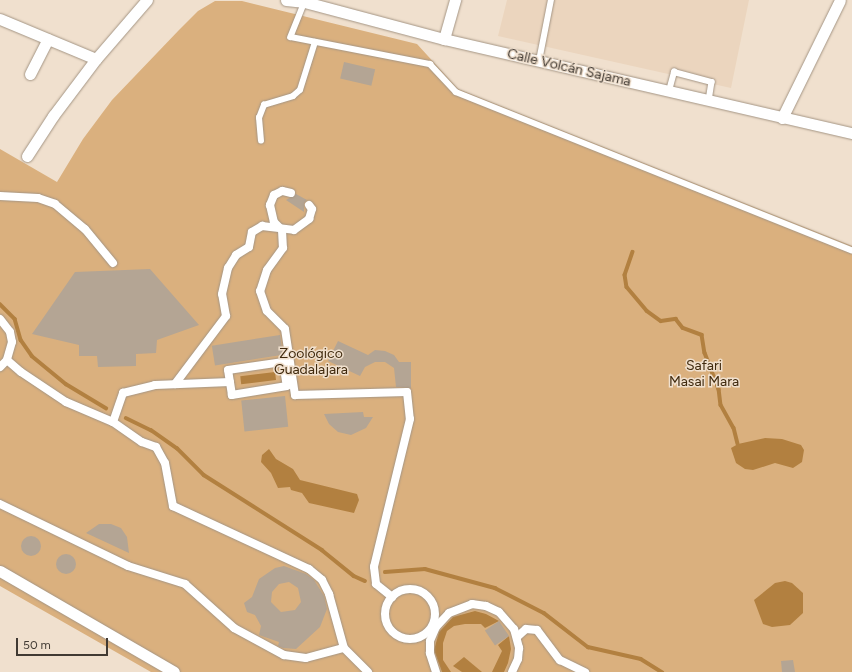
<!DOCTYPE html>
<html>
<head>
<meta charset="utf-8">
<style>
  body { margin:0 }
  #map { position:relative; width:852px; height:672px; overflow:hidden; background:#f0e0ce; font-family:Figtree,sans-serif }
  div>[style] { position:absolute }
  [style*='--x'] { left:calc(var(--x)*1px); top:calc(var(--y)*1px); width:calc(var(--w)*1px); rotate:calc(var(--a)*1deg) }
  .built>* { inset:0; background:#ebd5be }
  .green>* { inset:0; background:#dab07e }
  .water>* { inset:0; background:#b28040; transform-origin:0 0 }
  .stream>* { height:3.5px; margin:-1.75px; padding:0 1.75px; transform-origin:1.75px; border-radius:1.75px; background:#b28040 }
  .building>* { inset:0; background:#b4a594; transform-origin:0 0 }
  .round { border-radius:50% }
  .roads { filter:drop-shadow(0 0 1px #a49584) drop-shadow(0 0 1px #a49584) }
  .service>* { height:5.5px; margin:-2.75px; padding:0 2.75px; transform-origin:2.75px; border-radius:2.75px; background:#fff }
  .pedestrian>* { height:8px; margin:-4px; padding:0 4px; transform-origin:4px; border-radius:4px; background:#fff }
  .pedestrian>.ring { margin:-4px; padding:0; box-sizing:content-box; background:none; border:8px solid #fff; border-radius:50% }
  .minor>* { height:11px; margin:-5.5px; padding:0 5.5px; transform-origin:5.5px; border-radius:5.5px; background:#fff }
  span { translate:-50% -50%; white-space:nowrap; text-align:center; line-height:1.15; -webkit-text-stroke:3px #f0e0ce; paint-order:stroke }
  .street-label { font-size:14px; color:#413a33 }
  .park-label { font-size:14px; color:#402a0e }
  .scale { position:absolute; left:16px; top:638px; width:92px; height:18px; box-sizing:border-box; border:2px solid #413a33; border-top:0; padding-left:5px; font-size:12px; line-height:14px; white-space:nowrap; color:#413a33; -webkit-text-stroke:3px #f0e0ce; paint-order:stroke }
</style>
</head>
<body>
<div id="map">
  <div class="built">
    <i style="clip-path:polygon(507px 0,749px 0,731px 88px,498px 36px)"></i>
  </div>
  <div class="green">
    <i style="clip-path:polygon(215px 1px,242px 1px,417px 44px,458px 89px,852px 246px,852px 672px,151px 672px,0 586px,0 149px,57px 182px,83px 139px,112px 100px,179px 30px,198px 11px)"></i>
  </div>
  <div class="water">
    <i style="left:275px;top:372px;width:8px;height:35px;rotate:83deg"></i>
    <i style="clip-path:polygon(765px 438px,782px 439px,801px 445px,804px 450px,802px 462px,793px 468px,775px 463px,753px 470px,745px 469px,736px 463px,731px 448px,738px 444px)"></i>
    <i style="clip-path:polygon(269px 449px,276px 459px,293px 469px,300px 480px,357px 494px,359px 500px,354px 513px,309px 503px,302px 493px,291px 490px,290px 487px,278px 488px,271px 473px,261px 462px,262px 455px)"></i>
    <i style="clip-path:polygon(785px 581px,792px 583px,803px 593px,803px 613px,790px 625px,772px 627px,763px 624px,754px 600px,775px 583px)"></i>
    <i style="clip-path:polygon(475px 611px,486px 614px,499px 621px,485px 628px,481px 624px,465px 624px,454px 626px,447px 631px,443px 643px,443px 660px,451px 672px,442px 672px,434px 650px,439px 632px,453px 617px)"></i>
    <i style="clip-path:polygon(509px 636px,511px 649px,508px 663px,504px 672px,492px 672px,502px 651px,498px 645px)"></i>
    <i style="clip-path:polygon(464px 657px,482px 672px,462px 672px,453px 666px)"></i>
  </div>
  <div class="stream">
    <i style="--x:633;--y:252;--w:24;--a:109"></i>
    <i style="--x:625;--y:275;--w:12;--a:81"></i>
    <i style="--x:627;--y:287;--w:31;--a:50"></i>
    <i style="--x:647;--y:311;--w:17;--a:36"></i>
    <i style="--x:661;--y:321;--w:15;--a:-8"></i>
    <i style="--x:676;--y:319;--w:11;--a:52"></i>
    <i style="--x:683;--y:328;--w:20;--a:20"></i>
    <i style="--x:702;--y:335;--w:18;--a:81"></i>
    <i style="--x:705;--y:353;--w:39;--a:69"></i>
    <i style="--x:719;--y:389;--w:16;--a:83"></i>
    <i style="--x:721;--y:405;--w:26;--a:61"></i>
    <i style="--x:734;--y:428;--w:16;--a:76"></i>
    <i style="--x:0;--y:304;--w:21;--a:45"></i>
    <i style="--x:15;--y:319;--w:22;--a:74"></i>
    <i style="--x:21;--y:340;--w:19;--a:55"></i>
    <i style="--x:32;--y:356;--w:44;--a:39.5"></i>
    <i style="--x:66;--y:384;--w:47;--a:31"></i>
    <i style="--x:126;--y:418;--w:28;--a:26"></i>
    <i style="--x:151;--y:430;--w:32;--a:35"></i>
    <i style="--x:177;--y:448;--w:38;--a:45"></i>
    <i style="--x:204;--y:475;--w:140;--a:32.4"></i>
    <i style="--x:322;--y:550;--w:41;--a:39.1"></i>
    <i style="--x:354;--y:576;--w:12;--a:24"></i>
    <i style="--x:385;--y:572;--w:40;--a:-4.3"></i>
    <i style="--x:425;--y:569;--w:73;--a:15.2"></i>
    <i style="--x:495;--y:588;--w:55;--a:27"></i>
    <i style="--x:544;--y:613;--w:56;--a:37.7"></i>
    <i style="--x:588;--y:647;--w:54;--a:12.8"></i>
    <i style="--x:641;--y:659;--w:25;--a:32"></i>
  </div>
  <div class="building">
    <i style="left:344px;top:62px;width:32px;height:17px;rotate:13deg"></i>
    <i style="clip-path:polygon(296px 194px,307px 200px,304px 203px,304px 212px,286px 200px)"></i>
    <i style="clip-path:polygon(150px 269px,199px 325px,157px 340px,156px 353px,136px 354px,136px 366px,98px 367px,97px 356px,79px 356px,79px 345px,32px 334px,75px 272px)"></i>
    <i style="left:280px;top:335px;width:20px;height:69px;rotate:81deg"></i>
    <i style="clip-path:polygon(338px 341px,368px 355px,375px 350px,385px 351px,394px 355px,399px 362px,411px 362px,411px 388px,396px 387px,394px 368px,385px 362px,375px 362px,365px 367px,360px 376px,328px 361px)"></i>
    <i style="left:285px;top:396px;width:31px;height:44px;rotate:84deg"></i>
    <i style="clip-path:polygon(363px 412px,364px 417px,373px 417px,366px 428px,351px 435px,338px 432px,329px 424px,324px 414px)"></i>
    <i style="clip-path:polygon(99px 524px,111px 524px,121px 528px,127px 537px,129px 553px,86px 533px)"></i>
    <i class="round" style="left:21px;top:536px;width:20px;height:20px"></i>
    <i class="round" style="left:56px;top:554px;width:20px;height:20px"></i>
    <i style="clip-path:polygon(evenodd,284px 566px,306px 574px,314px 580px,324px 596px,327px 609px,320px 627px,296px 649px,283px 648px,278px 646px,279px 642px,259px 635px,261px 626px,255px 615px,247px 612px,244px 603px,252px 597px,259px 579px,275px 568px,284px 566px,289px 582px,298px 588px,301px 602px,295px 610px,281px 612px,271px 602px,272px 592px,279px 584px,289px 582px)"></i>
    <i style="left:499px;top:621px;width:18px;height:17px;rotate:56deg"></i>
    <i style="clip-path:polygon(793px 660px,795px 672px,782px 672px,781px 661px)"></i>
  </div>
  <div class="roads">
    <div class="service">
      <i style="--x:305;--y:2;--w:38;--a:112"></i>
      <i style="--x:291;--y:37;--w:142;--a:11"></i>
      <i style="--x:430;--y:64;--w:38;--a:47"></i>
      <i style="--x:456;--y:92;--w:426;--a:21.8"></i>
      <i style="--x:539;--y:61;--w:62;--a:-78.9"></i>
      <i style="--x:669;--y:91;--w:20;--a:-75"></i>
      <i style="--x:674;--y:72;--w:39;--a:15"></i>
      <i style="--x:712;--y:82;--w:18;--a:99"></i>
      <i style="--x:261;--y:141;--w:23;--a:-95"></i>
      <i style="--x:259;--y:118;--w:14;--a:-69"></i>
      <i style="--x:264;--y:105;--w:30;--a:-17"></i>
      <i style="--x:293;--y:96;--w:9;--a:-41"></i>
      <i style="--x:300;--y:90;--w:50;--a:-72.6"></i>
    </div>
    <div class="pedestrian">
      <i style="--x:291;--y:193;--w:9;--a:-167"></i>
      <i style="--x:282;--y:191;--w:9;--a:153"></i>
      <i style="--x:274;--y:195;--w:11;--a:112"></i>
      <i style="--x:270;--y:205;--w:17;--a:77"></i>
      <i style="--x:274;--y:222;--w:11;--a:45"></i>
      <i style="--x:282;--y:230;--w:18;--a:87"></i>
      <i style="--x:283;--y:248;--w:27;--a:126"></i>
      <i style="--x:267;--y:270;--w:22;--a:108"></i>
      <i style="--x:260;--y:291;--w:21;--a:71"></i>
      <i style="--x:267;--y:311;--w:25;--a:45"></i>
      <i style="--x:285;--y:329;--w:67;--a:81.4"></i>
      <i style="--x:295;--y:395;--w:112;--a:-1.5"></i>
      <i style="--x:407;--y:392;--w:27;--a:84"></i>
      <i style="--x:410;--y:419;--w:152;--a:103.7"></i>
      <i style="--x:374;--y:567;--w:17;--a:83"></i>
      <i style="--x:376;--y:584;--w:21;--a:39"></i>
      <i style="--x:0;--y:196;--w:38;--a:3"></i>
      <i style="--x:38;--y:198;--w:18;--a:19"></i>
      <i style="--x:55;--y:204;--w:39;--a:40"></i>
      <i style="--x:85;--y:229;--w:44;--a:50.5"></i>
      <i style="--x:0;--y:319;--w:16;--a:52"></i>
      <i style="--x:10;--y:332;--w:10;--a:79"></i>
      <i style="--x:12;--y:342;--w:19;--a:106"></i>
      <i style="--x:7;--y:360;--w:10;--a:135"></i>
      <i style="--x:7;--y:360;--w:18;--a:41"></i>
      <i style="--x:21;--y:372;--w:54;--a:33.7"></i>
      <i style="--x:66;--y:402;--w:51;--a:23.1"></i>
      <i style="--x:113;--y:422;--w:35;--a:35"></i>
      <i style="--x:142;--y:442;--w:15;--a:20"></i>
      <i style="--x:156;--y:447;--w:18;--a:61"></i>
      <i style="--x:165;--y:463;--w:44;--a:79.5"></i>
      <i style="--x:173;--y:506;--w:150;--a:24.9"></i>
      <i style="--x:309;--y:569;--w:17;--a:40"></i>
      <i style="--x:322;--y:580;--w:16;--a:63"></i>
      <i style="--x:329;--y:594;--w:56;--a:74.5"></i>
      <i style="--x:344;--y:648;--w:34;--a:45"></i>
      <i style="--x:283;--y:362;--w:24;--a:81"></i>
      <i style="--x:287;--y:386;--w:56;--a:170.7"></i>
      <i style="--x:232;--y:395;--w:25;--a:-99"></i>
      <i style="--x:228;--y:370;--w:56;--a:-8.3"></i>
      <i style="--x:175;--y:384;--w:85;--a:-53.1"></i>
      <i style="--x:226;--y:316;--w:22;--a:-100"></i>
      <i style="--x:222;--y:294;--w:27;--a:-77"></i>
      <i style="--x:228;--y:268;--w:15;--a:-58"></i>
      <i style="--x:236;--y:255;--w:15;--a:-32"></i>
      <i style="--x:249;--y:247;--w:15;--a:-79"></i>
      <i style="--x:252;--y:232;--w:12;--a:-31"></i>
      <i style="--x:262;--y:226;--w:32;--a:7"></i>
      <i style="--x:294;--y:230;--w:19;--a:-36"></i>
      <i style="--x:309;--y:219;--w:10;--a:-73"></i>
      <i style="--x:312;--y:209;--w:5;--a:-127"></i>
      <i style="--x:113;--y:422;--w:31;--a:-71"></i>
      <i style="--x:123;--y:393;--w:33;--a:-14"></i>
      <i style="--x:155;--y:385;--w:75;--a:-2.3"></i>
      <i style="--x:0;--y:504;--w:142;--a:25.8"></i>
      <i style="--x:128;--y:566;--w:60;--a:17.5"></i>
      <i style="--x:185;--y:584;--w:66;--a:41.9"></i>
      <i style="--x:234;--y:628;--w:57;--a:28.4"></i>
      <i style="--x:284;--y:655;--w:22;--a:8"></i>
      <i style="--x:306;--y:658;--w:39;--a:-15"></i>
      <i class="ring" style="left:385px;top:589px;width:42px;height:42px"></i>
      <i style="--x:517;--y:637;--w:12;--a:-42"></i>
      <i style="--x:526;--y:629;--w:11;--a:5"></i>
      <i style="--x:537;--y:630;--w:38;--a:53"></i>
      <i style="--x:560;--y:660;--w:28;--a:26"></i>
      <i style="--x:436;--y:672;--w:20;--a:-108"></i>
      <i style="--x:430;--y:653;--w:12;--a:-90"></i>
      <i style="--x:430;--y:641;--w:15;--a:-67"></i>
      <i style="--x:436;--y:627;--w:19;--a:-47"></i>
      <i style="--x:449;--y:613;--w:25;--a:-21"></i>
      <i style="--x:472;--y:604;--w:14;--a:8"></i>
      <i style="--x:486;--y:606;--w:14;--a:25"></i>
      <i style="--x:499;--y:612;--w:23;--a:49"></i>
      <i style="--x:514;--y:629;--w:20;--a:75"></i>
      <i style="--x:519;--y:648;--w:11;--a:95"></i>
      <i style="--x:518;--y:659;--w:14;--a:115"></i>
    </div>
    <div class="minor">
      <i style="--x:286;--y:0;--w:19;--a:6"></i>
      <i style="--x:305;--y:2;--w:144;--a:14.9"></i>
      <i style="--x:444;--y:39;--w:419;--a:13"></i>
      <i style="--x:0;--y:19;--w:104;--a:22.6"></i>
      <i style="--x:444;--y:39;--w:41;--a:-74.2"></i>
      <i style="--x:30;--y:74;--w:39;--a:-63"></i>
      <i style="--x:782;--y:118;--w:131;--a:-63.8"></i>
      <i style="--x:27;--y:156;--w:48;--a:-57"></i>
      <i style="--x:53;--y:116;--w:71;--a:-53"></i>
      <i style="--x:96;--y:59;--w:78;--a:-49.2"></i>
      <i style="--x:0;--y:571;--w:201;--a:30.1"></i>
    </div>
  </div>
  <div class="street-label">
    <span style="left:569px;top:68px;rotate:13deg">Calle Volcán Sajama</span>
  </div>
  <div class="park-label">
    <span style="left:311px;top:362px">Zoológico<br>Guadalajara</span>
    <span style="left:704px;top:374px">Safari<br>Masai Mara</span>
  </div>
  <div class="scale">50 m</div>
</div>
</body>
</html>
